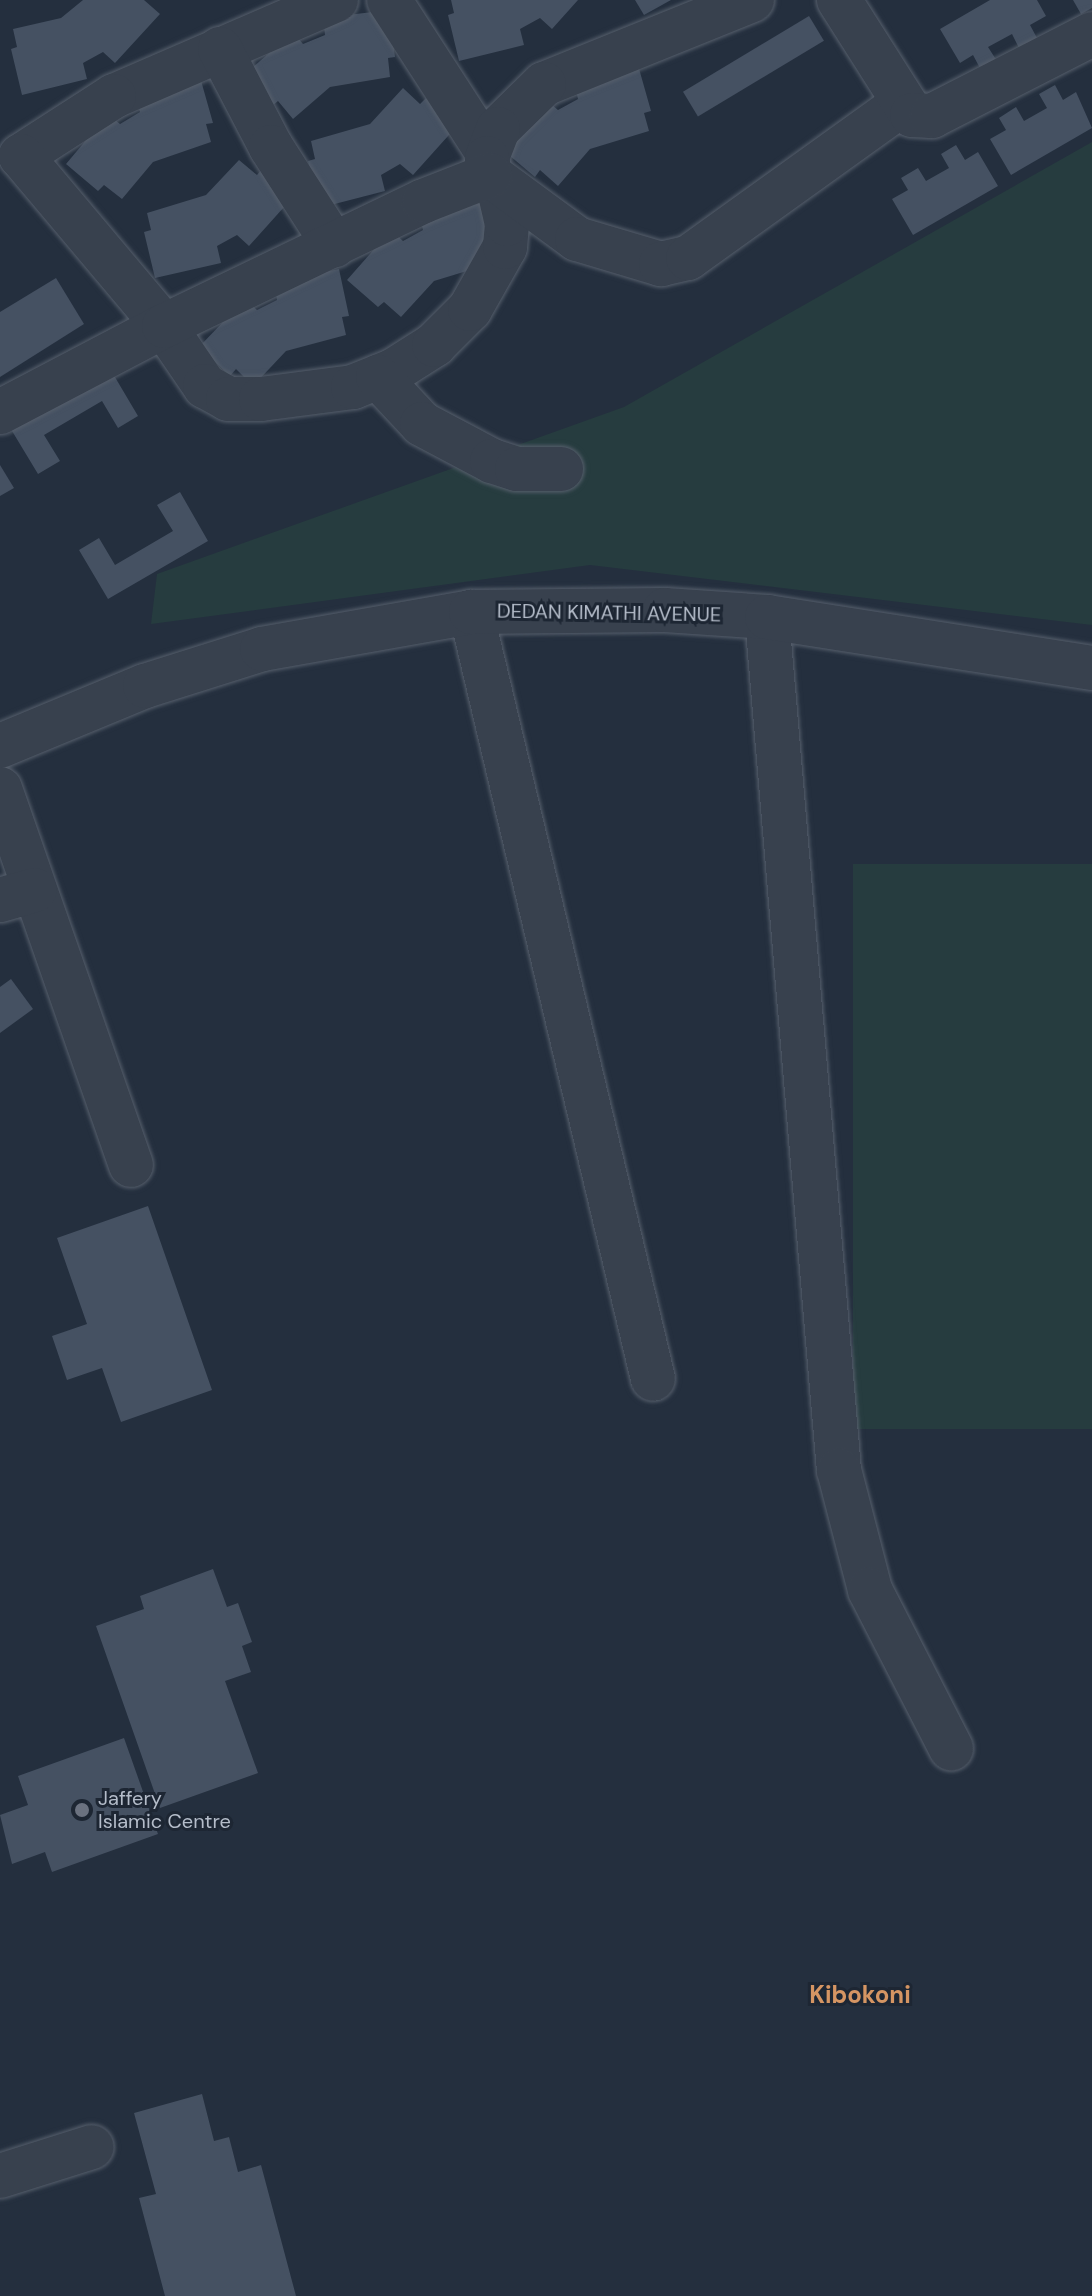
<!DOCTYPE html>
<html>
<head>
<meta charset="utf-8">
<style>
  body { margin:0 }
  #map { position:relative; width:1092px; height:2296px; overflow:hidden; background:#242f3e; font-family:"DM Sans",sans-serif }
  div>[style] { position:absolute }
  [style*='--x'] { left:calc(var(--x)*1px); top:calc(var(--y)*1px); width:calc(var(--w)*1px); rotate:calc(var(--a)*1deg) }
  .green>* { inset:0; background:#263c3f; transform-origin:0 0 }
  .building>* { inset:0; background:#455162; transform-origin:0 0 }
  .roads { filter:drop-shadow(0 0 2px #565f6c) drop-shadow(0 0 2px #565f6c) }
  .minor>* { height:44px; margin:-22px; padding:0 22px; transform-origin:22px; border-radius:22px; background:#38414e }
  .dots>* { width:22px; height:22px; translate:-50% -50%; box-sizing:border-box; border:4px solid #1d2633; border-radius:50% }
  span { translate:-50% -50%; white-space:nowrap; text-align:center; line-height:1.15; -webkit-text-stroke:6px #1d2633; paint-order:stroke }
  .street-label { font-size:20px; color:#b4bcc9 }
  .poi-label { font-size:20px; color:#b4bcc9 }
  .left { translate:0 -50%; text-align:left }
  .quarter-label { font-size:24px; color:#d59563; font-weight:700 }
</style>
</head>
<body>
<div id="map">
  <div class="green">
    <i style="clip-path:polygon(1092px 142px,1092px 625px,590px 565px,151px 624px,157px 574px,624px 407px)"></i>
    <i style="left:1092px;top:864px;width:565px;height:239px;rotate:90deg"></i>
  </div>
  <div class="building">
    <i style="clip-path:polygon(83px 0,144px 0,160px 14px,115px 63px,103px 52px,83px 63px,87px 79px,22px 95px,11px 49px,17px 47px,13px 29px,61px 18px)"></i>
    <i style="clip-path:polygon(451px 0,578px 0,552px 29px,540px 18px,520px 29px,524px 45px,459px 61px,448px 15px,454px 13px)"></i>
    <i style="clip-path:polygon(635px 0,671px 0,644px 15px)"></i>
    <i style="clip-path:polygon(990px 0,1037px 0,1046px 16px,1030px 25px,1037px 38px,1019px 48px,1012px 34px,988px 47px,997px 61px,981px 70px,973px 55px,960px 63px,940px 29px)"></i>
    <i style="clip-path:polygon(1073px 0,1092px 0,1092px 8px,1081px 14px)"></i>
    <i style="clip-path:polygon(389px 10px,395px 57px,388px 58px,390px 77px,330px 87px,293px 119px,278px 101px,271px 107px,243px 76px,293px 32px,303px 44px,325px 35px,323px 18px)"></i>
    <i style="left:809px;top:16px;width:29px;height:147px;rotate:59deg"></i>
    <i style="clip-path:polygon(638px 65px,651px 111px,644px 113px,649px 131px,590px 149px,558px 186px,540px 170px,535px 177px,503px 150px,546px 100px,558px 110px,578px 99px,574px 83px)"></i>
    <i style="clip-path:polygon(200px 77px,213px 123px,206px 124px,211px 142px,153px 162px,122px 199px,104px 185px,98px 191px,66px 164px,108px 114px,120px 124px,140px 112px,135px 96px)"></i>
    <i style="clip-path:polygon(1055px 85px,1063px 100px,1076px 92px,1092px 128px,1011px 175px,990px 139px,1006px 130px,999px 118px,1016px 107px,1024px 121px,1047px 108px,1039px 94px)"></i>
    <i style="clip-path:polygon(403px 88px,420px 104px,426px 98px,457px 126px,413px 175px,400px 164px,381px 175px,385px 191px,319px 208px,308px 161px,315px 159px,311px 141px,370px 124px)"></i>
    <i style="clip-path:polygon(956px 145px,965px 160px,978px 152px,998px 186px,913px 235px,892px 199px,908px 190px,901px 178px,918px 168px,926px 181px,949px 168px,941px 154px)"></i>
    <i style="clip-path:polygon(239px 160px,257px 175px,262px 169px,293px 197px,249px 246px,237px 235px,217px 246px,221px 263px,155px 278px,144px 232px,151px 230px,147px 213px,206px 195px)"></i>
    <i style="clip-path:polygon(484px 197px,493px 263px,434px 281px,401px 317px,384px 302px,378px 307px,347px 280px,391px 230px,403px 241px,423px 230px,419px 214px)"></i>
    <i style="clip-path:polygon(339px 269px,349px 316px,342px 317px,346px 335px,286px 351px,253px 386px,236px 369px,230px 376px,199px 347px,245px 299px,257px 310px,277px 300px,274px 283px)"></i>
    <i style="clip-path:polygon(56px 278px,84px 324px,0 377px,0 312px)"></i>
    <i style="clip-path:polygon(109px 367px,138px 416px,118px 428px,102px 401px,44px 435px,60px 461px,38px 474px,9px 426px)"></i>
    <i style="clip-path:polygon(0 465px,14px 488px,0 496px)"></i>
    <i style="clip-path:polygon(180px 492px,208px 541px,108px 599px,79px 550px,99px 538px,115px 565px,173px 531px,157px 505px)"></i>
    <i style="clip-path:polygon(11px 979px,33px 1009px,0 1033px,0 987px)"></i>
    <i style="clip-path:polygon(148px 1206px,212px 1390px,121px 1422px,102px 1368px,67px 1380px,52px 1336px,87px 1324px,57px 1238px)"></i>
    <i style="clip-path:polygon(213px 1569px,227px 1607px,238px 1603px,252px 1642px,242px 1646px,251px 1672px,225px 1681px,258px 1773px,160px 1808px,96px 1626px,144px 1609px,140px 1596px)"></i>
    <i style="clip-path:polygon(124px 1738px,158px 1834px,52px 1872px,45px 1852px,12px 1864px,0 1815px,28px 1805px,18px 1776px)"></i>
    <i style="clip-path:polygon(202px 2094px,214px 2141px,229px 2137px,238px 2172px,261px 2165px,296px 2296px,165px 2296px,139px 2198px,156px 2194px,134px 2113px)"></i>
  </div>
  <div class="roads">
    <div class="minor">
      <i style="--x:336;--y:0;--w:242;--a:156.6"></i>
      <i style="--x:114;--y:96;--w:111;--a:147.2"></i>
      <i style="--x:21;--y:156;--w:222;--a:49.9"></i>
      <i style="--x:164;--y:326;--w:73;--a:55.7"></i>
      <i style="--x:205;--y:386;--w:26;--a:29"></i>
      <i style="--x:228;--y:399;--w:33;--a:0"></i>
      <i style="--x:261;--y:399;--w:93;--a:-7.4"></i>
      <i style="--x:353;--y:387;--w:43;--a:-21.8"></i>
      <i style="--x:393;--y:371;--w:49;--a:-32.4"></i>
      <i style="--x:434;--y:345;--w:51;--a:-45"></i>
      <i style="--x:470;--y:309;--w:71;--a:-60.6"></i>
      <i style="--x:505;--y:247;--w:23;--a:-85"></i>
      <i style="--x:507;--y:224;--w:39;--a:-103"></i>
      <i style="--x:389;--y:0;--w:182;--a:57.1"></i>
      <i style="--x:752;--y:0;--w:224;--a:158"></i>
      <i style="--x:544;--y:84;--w:64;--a:135.6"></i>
      <i style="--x:498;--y:129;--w:31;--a:111"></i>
      <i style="--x:487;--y:158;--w:17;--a:80"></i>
      <i style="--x:490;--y:175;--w:108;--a:36.3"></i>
      <i style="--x:577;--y:239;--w:88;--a:16.6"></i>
      <i style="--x:661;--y:264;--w:28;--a:-13"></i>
      <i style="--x:688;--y:258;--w:262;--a:-35.7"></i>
      <i style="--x:839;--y:0;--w:136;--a:57.6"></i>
      <i style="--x:912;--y:115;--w:20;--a:3"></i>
      <i style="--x:932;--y:116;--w:180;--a:-27.1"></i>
      <i style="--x:220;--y:49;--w:110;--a:62.5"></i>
      <i style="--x:271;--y:147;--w:117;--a:57.3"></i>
      <i style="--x:378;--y:377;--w:64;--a:46.9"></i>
      <i style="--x:422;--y:424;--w:79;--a:27.9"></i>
      <i style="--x:492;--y:461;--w:26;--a:18"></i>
      <i style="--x:517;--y:469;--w:44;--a:0"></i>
      <i style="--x:0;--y:412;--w:185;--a:-27.7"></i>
      <i style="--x:164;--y:326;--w:288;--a:-25.7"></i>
      <i style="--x:424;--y:201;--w:71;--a:-21.5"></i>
      <i style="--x:471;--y:612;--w:788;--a:76.65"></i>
      <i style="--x:767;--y:617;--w:856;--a:85.18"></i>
      <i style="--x:839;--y:1470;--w:124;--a:75.5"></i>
      <i style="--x:870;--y:1590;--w:178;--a:62.9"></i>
      <i style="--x:0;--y:746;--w:157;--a:-22.5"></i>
      <i style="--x:145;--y:686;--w:123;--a:-17.5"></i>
      <i style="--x:262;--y:649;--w:212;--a:-10"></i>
      <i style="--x:471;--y:612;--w:194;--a:-0.6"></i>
      <i style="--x:665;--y:610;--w:102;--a:3.9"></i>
      <i style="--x:767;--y:617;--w:329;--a:8.9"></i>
      <i style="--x:0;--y:789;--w:398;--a:70.8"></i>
      <i style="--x:0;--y:900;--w:36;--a:-16"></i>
      <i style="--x:0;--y:2176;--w:96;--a:-17.5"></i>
    </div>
  </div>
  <div class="dots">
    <i style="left:82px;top:1810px;background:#6b7280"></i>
  </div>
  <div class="street-label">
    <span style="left:609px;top:613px;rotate:1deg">DEDAN KIMATHI AVENUE</span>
  </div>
  <div class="poi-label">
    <span class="left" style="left:98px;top:1810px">Jaffery<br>Islamic Centre</span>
  </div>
  <div class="quarter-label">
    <span style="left:860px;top:1995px">Kibokoni</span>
  </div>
</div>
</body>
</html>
